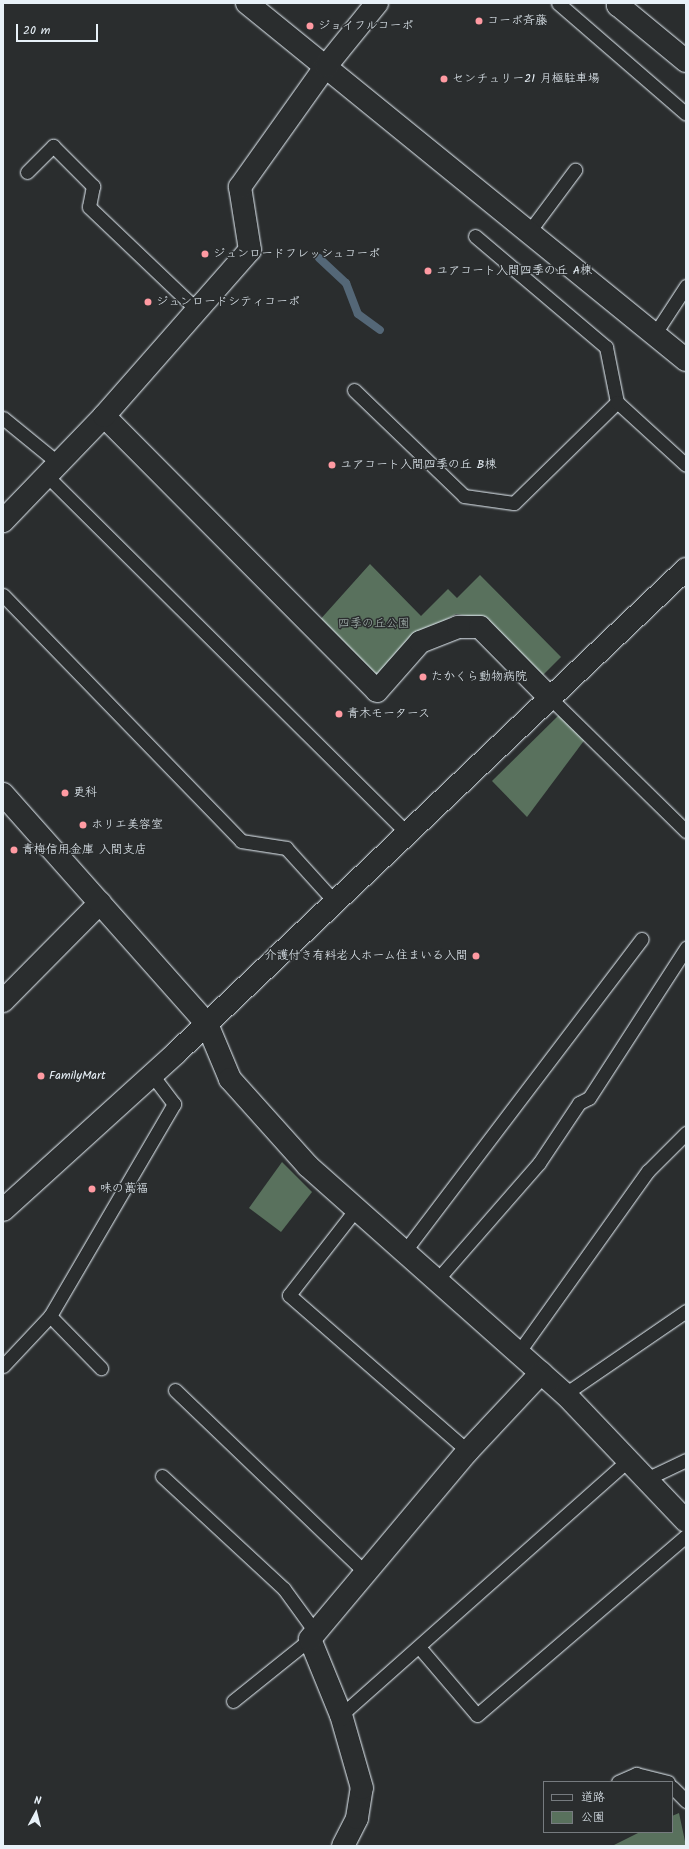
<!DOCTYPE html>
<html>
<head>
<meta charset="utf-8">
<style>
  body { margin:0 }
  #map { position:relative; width:689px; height:1849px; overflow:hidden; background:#2a2d2e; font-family:Kalam,"Klee One",sans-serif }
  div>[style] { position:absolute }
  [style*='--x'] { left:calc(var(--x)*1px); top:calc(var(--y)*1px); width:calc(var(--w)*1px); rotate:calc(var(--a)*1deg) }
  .green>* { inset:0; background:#59715d }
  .stream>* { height:8px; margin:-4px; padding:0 4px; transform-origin:4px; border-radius:4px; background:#546777 }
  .roads { filter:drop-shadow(0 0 1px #e8f1f8) drop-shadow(0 0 1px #e8f1f8) }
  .lane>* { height:13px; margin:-6.5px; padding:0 6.5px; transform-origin:6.5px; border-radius:6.5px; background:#2a2d2e }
  .street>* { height:22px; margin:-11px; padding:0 11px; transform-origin:11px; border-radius:11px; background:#2a2d2e }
  .secondary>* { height:22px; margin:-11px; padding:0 11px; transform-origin:11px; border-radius:11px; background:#2a2d2e }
  .dots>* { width:11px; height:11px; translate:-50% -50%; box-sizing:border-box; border:2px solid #2a2d2e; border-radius:50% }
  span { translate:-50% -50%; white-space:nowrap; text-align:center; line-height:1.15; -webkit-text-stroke:3px #2a2d2e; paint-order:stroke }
  .poi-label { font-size:12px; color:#e8f1f8 }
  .left { translate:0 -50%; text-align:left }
  .right { translate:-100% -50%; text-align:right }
  .park-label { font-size:12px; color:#a8b7b2 }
  .frame { position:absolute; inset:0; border:4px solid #e8f1f8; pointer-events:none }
  .legend { position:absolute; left:543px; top:1781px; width:130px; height:52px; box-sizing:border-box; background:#2a2d2e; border:1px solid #767b7f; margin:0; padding:5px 7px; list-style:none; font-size:12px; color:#e8f1f8 }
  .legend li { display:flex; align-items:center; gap:8px; height:20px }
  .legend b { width:20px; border:1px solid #767b7f }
  .north { position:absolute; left:16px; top:1793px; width:40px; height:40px; -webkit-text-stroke:3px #2a2d2e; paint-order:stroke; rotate:7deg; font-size:11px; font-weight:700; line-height:16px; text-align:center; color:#e8f1f8 }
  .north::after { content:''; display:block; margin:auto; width:14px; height:18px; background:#e8f1f8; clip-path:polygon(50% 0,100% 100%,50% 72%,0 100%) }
  .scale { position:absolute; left:16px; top:24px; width:82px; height:18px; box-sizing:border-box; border:2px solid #e8f1f8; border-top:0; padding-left:5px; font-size:12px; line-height:14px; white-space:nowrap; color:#e8f1f8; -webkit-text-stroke:3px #2a2d2e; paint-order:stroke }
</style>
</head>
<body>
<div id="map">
  <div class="green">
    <i style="clip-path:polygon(370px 564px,421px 616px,448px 589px,457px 598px,480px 575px,561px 657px,541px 677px,485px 619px,456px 614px,414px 638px,380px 677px,372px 676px,318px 622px)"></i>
    <i style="clip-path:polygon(561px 713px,586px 738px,527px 817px,492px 781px)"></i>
    <i style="clip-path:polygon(282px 1162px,312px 1192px,281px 1232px,249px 1208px)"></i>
    <i style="clip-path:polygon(679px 1813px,686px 1846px,612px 1846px,640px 1832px,672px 1832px,672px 1816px)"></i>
  </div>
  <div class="stream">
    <i style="--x:319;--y:258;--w:37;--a:43"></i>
    <i style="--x:346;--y:283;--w:33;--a:69"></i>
    <i style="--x:358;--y:314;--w:27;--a:36"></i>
  </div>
  <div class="roads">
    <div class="lane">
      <i style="--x:558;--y:3;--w:169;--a:40.9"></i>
      <i style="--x:27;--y:172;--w:37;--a:-45"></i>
      <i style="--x:53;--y:146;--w:57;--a:45"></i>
      <i style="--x:93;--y:186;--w:21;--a:101"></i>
      <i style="--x:89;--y:207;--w:149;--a:43.6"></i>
      <i style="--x:528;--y:233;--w:79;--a:-53.3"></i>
      <i style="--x:475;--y:236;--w:172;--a:40.3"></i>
      <i style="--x:606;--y:347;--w:56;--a:78.7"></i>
      <i style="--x:656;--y:332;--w:55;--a:-56.9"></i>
      <i style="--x:354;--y:390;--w:153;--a:43.9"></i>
      <i style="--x:464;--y:496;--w:50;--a:8"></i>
      <i style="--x:514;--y:503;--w:144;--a:-44.4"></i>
      <i style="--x:617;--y:402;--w:93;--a:42.4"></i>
      <i style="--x:3;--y:418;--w:70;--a:39.2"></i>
      <i style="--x:45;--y:474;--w:510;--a:44.76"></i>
      <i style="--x:3;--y:595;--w:342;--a:45.9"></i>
      <i style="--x:241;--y:841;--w:46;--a:8.8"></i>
      <i style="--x:286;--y:848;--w:73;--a:47.8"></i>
      <i style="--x:549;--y:697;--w:192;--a:44.4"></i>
      <i style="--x:356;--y:1209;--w:109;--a:127.9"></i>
      <i style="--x:289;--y:1295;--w:237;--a:41.1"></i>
      <i style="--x:404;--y:1252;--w:393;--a:-52.8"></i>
      <i style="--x:436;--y:1281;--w:157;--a:-48.9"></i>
      <i style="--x:539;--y:1163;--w:72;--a:-56.3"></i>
      <i style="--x:579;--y:1103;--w:11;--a:-27"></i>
      <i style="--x:589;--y:1098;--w:179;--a:-57.1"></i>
      <i style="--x:50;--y:1316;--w:73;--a:45.6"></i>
      <i style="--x:518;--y:1353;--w:224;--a:-54.5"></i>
      <i style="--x:648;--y:1171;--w:54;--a:-45"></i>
      <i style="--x:3;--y:1366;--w:69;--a:-46.8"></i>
      <i style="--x:50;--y:1316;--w:246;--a:-59.7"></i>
      <i style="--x:174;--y:1104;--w:36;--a:-127"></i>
      <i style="--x:175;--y:1390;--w:262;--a:43.8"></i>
      <i style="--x:565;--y:1394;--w:147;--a:-34.4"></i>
      <i style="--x:162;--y:1476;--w:166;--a:42.8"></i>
      <i style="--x:284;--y:1589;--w:54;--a:54"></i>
      <i style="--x:646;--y:1479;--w:44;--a:-25.4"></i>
      <i style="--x:419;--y:1647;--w:89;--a:49.5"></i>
      <i style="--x:477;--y:1715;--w:275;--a:-40.6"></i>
      <i style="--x:233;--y:1701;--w:99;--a:-38.8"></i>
      <i style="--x:341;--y:1715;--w:384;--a:-41.6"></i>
      <i style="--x:618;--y:1782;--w:20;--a:-24"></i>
      <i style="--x:636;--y:1774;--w:33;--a:14"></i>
      <i style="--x:672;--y:1787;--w:20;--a:45"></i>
    </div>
    <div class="street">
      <i style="--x:247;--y:3;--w:566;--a:39.12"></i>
      <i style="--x:620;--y:3;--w:3;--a:135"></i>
      <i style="--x:618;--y:5;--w:88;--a:39.5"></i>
      <i style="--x:104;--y:416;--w:387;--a:45.2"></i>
      <i style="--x:377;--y:691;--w:65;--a:-48.7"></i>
      <i style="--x:420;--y:642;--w:41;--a:-21.5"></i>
      <i style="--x:458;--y:627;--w:22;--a:0"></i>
      <i style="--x:480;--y:627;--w:98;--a:45.4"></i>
      <i style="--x:3;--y:521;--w:146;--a:-46.1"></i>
      <i style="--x:104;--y:416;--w:221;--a:-48.7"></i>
      <i style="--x:250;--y:250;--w:64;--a:-99"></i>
      <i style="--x:240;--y:187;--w:148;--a:-54.6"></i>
      <i style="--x:326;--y:66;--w:81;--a:-51"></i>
      <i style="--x:3;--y:1001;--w:138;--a:-45.3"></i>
      <i style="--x:207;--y:1024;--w:60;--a:67.3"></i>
      <i style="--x:230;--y:1079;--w:117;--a:48.1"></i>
      <i style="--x:308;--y:1166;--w:344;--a:41.6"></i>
      <i style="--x:565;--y:1394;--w:175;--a:46.4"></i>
      <i style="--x:343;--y:1846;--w:31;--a:-63"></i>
      <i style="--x:357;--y:1818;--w:30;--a:-81"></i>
      <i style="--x:362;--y:1788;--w:76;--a:-106"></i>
      <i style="--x:341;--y:1715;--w:82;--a:-112.2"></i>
      <i style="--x:310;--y:1639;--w:246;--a:-50"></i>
      <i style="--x:468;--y:1451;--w:107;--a:-46.9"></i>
    </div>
    <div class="secondary">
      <i style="--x:3;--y:794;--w:307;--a:48.4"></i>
      <i style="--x:3;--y:1210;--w:234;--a:-42.2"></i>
      <i style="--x:176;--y:1053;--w:703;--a:-43.5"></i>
    </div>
  </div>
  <div class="dots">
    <i style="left:479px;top:21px;background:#ff9aa2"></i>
    <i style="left:310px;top:26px;background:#ff9aa2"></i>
    <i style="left:444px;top:79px;background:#ff9aa2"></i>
    <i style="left:205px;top:254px;background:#ff9aa2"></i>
    <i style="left:428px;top:271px;background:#ff9aa2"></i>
    <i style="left:148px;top:302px;background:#ff9aa2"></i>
    <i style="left:332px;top:465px;background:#ff9aa2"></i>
    <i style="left:423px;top:677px;background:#ff9aa2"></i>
    <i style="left:339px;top:714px;background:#ff9aa2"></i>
    <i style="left:65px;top:793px;background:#ff9aa2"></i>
    <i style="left:83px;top:825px;background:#ff9aa2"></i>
    <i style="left:14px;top:850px;background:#ff9aa2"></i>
    <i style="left:476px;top:956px;background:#ff9aa2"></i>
    <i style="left:41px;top:1076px;background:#ff9aa2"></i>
    <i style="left:92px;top:1189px;background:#ff9aa2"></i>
  </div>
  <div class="poi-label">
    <span class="left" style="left:487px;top:21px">コーポ斉藤</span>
    <span class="left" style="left:318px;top:26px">ジョイフルコーポ</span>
    <span class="left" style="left:452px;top:79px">センチュリー21 月極駐車場</span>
    <span class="left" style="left:213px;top:254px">ジュンロードフレッシュコーポ</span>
    <span class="left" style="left:436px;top:271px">ユアコート入間四季の丘 A棟</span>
    <span class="left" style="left:156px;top:302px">ジュンロードシティコーポ</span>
    <span class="left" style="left:340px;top:465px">ユアコート入間四季の丘 B棟</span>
    <span class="left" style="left:431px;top:677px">たかくら動物病院</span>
    <span class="left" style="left:347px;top:714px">青木モータース</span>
    <span class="left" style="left:73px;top:793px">更科</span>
    <span class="left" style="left:91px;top:825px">ホリエ美容室</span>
    <span class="left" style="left:22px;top:850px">青梅信用金庫 入間支店</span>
    <span class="right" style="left:468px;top:956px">介護付き有料老人ホーム住まいる入間</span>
    <span class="left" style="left:49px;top:1076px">FamilyMart</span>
    <span class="left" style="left:100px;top:1189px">味の萬福</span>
  </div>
  <div class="park-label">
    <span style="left:374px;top:624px">四季の丘公園</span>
  </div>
  <div class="frame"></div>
  <ul class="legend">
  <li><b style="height:5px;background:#2a2d2e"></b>道路</li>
  <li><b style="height:11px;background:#59715d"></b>公園</li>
  </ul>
  <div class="north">N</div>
  <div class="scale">20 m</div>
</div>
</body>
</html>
